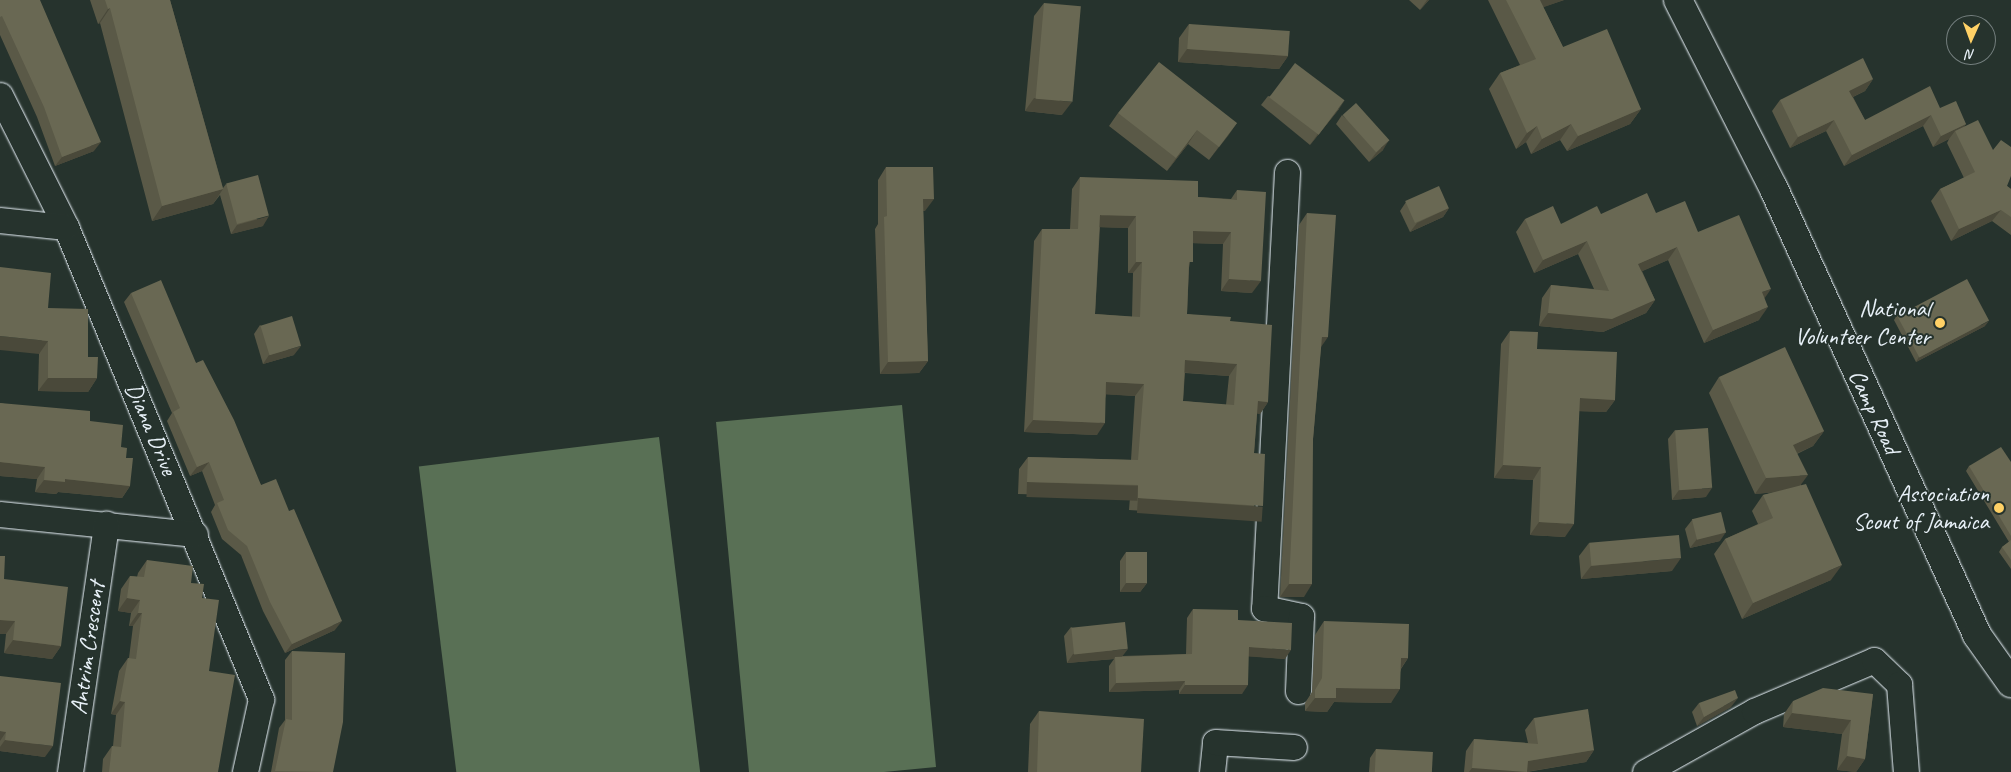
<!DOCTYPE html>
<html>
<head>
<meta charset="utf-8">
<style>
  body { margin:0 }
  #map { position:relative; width:2011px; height:772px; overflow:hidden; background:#26332d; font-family:Caveat,sans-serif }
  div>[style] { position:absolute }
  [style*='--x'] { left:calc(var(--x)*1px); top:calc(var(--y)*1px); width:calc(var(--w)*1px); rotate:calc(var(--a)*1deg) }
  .green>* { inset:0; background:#597055; transform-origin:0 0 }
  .roads { filter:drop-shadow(0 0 1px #e8f1f8) drop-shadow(0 0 1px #e8f1f8) }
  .street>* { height:25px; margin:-12.5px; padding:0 12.5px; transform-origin:12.5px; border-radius:12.5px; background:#26332d }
  .primary>* { height:28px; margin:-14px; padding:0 14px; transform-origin:14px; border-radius:14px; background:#26332d }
  .wall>* { inset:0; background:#5a5947 }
  .shaded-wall>* { inset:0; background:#4a493a; transform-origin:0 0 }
  .building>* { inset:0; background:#696853; transform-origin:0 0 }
  .dots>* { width:14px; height:14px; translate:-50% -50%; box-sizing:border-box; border:2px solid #26332d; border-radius:50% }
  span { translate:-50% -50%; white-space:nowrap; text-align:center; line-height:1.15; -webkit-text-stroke:4px #26332d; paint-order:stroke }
  .poi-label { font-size:24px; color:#e8f1f8 }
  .right { translate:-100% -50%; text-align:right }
  .street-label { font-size:24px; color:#e8f1f8 }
  .north { position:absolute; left:1946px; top:15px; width:50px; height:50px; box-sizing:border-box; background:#26332d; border:1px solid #747f7e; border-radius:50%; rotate:182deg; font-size:14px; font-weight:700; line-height:20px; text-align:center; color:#e8f1f8 }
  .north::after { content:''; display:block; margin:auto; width:18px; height:22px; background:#ffd166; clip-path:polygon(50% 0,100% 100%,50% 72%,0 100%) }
</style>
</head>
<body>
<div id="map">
  <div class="green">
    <i style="clip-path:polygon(902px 405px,936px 767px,884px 772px,749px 772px,716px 422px)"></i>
    <i style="left:659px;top:437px;width:338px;height:242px;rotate:83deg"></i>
  </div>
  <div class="roads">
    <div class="street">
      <i style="--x:0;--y:95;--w:148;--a:63.4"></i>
      <i style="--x:66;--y:227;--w:511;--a:67.55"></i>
      <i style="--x:261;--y:699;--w:75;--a:102.4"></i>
      <i style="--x:1287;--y:172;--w:437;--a:93"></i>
      <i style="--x:1264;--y:608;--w:38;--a:12"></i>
      <i style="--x:1301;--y:616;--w:75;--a:92.3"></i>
      <i style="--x:0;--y:220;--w:66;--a:6.1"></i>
      <i style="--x:0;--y:514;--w:196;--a:5.9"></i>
      <i style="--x:70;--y:772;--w:251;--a:-81.7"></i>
      <i style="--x:1212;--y:772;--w:30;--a:-84"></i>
      <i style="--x:1215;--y:742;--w:79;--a:3.6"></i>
      <i style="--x:1645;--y:772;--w:125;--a:-29.2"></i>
      <i style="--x:1754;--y:711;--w:130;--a:-23"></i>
      <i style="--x:1874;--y:660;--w:35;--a:44"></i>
      <i style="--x:1899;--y:684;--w:88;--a:85.5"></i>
    </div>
    <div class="primary">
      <i style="--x:1678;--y:0;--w:210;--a:63.1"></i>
      <i style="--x:1773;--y:187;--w:492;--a:65.5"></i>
      <i style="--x:1977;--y:635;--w:59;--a:54.7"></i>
    </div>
  </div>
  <div class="wall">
    <i style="clip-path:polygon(0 0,94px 151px,55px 166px,37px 117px,0 35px)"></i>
    <i style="clip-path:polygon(90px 0,170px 0,223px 188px,226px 184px,263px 226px,231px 234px,220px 195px,213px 204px,152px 221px,100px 23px,98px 24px)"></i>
    <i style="clip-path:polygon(1409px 0,1429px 0,1420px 10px)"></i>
    <i style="clip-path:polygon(1488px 0,1564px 0,1543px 7px,1563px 47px,1641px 109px,1630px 124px,1567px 151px,1560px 140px,1531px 154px,1526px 142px,1516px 149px,1489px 89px,1500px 73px,1520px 65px)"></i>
    <i style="clip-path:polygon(1044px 3px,1062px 115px,1025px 111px,1034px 16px)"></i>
    <i style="clip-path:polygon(1189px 24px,1288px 56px,1279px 69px,1178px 62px,1179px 38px)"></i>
    <i style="clip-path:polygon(1873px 79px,1865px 91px,1853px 97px,1865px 120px,1940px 108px,1966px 124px,1964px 127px,2007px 186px,2011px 189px,2011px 235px,1992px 221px,1951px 241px,1931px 201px,1940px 189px,1964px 178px,1947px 143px,1949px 139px,1933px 147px,1923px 126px,1844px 166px,1826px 131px,1790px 148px,1772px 111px,1780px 100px)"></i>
    <i style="clip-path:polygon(1268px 96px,1339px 109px,1310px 145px,1261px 105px)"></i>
    <i style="clip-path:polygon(1118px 113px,1237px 123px,1209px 160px,1188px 144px,1167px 171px,1109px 126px)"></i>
    <i style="clip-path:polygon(1342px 115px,1383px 150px,1369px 162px,1336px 124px)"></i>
    <i style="clip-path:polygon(886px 167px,925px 211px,923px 211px,928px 361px,919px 373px,880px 374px,875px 229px,878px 224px,878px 180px)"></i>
    <i style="clip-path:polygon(evenodd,1080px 177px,1198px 197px,1231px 199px,1237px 190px,1252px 293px,1221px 291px,1223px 244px,1193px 243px,1189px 268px,1187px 314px,1230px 321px,1268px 402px,1260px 414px,1257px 413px,1254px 453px,1254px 518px,1129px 510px,1130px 497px,1018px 494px,1019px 469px,1028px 457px,1131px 460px,1135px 396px,1106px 394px,1097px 435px,1024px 432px,1034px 241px,1042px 229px,1070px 229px,1072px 189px,1080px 177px,1100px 227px,1128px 228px,1128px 273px,1133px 273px,1132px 317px,1095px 314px,1100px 227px,1080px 177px,1185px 373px,1229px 376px,1226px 405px,1183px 401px,1185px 373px)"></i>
    <i style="clip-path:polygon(1406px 202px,1449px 208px,1443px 217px,1410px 232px,1400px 211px)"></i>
    <i style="clip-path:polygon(1307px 213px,1321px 346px,1313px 439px,1304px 597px,1280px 597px,1299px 225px)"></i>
    <i style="clip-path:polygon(1656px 213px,1698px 232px,1764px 298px,1759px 320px,1704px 343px,1668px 260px,1642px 271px,1655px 300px,1646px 313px,1603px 332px,1539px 326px,1542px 298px,1551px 285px,1594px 289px,1578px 254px,1534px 273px,1516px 232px,1525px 219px,1561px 224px,1601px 214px)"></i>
    <i style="clip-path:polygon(131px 293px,196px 363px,261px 485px,335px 630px,285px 653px,263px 611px,241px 555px,222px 539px,211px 512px,215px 505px,202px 471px,190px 476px,167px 421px,172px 413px,124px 302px)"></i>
    <i style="clip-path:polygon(48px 308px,88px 357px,97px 378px,88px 392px,38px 391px,39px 354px)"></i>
    <i style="clip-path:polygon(1897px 315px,1985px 326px,1916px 362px,1894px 320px)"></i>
    <i style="clip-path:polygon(260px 325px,294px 355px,263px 364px,254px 334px)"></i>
    <i style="clip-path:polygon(1510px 331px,1537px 349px,1615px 400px,1606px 412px,1579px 411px,1565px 537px,1530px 535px,1533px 480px,1494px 478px,1501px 344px)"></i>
    <i style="clip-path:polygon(1719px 377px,1824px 431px,1813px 446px,1797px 454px,1801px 485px,1831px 580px,1742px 619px,1714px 554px,1725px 539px,1758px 524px,1752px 511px,1763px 495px,1775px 492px,1755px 494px,1709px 393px)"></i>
    <i style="clip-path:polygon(0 403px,90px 421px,121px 447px,126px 458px,130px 486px,122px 498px,58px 492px,56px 494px,35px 492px,37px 479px,0 476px)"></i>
    <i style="clip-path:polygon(1675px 430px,1706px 497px,1672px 500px,1668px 439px)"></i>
    <i style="clip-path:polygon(2011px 462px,2011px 569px,1999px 552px,2002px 547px,2009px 542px,1966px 471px,1969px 466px)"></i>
    <i style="clip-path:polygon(1692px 520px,1720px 541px,1690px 548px,1685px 529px)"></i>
    <i style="clip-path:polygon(1589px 543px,1672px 571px,1581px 579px,1579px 556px)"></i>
    <i style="clip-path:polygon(1126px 552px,1147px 583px,1140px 592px,1120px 592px,1120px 561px)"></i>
    <i style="clip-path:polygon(0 556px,4px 579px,61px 646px,52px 659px,4px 653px,6px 634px,0 634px)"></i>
    <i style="clip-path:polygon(147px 560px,191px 583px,202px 598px,209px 671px,218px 772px,102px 772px,103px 759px,112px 746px,113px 746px,116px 715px,111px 714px,119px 671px,128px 658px,129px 658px,133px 626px,129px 626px,131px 613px,118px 611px,121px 589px,130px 576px,137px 577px,138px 573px)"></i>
    <i style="clip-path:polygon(1193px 609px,1238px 620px,1285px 659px,1248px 656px,1242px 694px,1179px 694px,1179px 690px,1109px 692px,1109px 666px,1114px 659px,1067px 663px,1064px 636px,1071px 627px,1122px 656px,1186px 654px,1187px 618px)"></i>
    <i style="clip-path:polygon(1324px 621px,1408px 658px,1401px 669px,1391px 703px,1334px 702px,1327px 712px,1305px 711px,1305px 703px,1312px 692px,1315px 635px)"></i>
    <i style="clip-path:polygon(292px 651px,333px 772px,271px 772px,279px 728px,285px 720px,285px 660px)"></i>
    <i style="clip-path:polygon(0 676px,45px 757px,0 751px)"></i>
    <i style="clip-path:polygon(1873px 694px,1865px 759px,1856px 772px,1837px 770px,1842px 734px,1783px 727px,1784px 714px,1793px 701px)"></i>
    <i style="clip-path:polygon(1699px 703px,1731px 707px,1697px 726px,1692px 712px)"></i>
    <i style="clip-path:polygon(1039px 711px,1141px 772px,1028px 772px,1030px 724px)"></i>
    <i style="clip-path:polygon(1534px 718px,1594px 750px,1586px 762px,1527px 772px,1464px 772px,1466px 751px,1474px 739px,1528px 743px,1525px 730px)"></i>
    <i style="clip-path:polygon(1376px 749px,1432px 772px,1369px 772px,1370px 758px)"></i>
  </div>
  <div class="shaded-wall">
    <i style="clip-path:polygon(1427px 0,1429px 0,1420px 10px)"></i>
    <i style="clip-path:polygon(1536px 0,1564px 0,1527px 13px)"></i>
    <i style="clip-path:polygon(110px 8px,100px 23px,98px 24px,108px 9px)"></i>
    <i style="clip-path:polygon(1187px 49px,1288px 56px,1279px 69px,1178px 62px)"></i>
    <i style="clip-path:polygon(1873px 79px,1865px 91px,1842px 102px,1849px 91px)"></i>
    <i style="clip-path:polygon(1034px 98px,1072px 102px,1062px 115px,1025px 111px)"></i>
    <i style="clip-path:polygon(1345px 100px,1339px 109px,1310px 145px,1317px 135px)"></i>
    <i style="clip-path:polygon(1641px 109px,1630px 124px,1567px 151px,1578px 136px)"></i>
    <i style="clip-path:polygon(1931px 115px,1923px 126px,1844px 166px,1852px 155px)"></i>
    <i style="clip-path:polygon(1834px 120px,1826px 131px,1790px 148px,1798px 137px)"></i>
    <i style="clip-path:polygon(1237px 123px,1228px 136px,1209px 160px,1219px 147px)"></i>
    <i style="clip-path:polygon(1571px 124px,1560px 140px,1531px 154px,1542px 139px)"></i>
    <i style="clip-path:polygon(1966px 124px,1958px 135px,1955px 131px,1949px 139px,1933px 147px,1941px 136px)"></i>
    <i style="clip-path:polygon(1537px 126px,1526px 142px,1516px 149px,1527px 133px)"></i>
    <i style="clip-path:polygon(1197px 130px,1188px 144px,1167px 171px,1176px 158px)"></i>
    <i style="clip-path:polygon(1389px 140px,1383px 150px,1369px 162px,1376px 153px)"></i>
    <i style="clip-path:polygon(101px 142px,94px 151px,55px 166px,62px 157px)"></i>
    <i style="clip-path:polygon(223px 189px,213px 204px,152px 221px,162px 206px)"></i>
    <i style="clip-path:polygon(923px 199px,934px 199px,925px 211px,914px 211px)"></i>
    <i style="clip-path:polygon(1449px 208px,1443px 217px,1410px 232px,1417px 223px)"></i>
    <i style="clip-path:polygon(2001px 210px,1992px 221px,1951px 241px,1959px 229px)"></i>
    <i style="clip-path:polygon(1100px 215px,1136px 216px,1128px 228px,1092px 227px)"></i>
    <i style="clip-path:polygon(269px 216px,263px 226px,231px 234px,237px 225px)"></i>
    <i style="clip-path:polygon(1193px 231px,1231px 232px,1223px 244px,1185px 243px)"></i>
    <i style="clip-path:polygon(1587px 241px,1578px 254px,1534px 273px,1543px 260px)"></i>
    <i style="clip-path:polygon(1677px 247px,1668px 260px,1629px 277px,1638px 264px)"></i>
    <i style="clip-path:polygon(1136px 262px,1142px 262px,1133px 273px,1128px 273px)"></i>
    <i style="clip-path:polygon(1229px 279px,1261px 281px,1252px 293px,1221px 291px)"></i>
    <i style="clip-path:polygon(1771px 289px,1762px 302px,1762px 292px)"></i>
    <i style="clip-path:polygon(1655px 300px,1646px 313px,1603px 332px,1539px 326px,1548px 313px)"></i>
    <i style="clip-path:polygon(1768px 307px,1759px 320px,1704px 343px,1713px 330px)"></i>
    <i style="clip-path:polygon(1989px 321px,1985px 326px,1916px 362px,1919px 357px)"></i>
    <i style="clip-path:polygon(0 336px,48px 341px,39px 354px,0 350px)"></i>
    <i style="clip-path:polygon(1322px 337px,1328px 337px,1319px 350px)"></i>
    <i style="clip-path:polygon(301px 346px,294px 355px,263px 364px,269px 355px)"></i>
    <i style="clip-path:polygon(1185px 360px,1237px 364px,1229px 376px,1177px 372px)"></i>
    <i style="clip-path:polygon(928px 361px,919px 373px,880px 374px,888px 362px)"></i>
    <i style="clip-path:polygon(48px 378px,97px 378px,88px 392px,38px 391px)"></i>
    <i style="clip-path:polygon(1106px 382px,1144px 384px,1135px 396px,1098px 394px)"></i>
    <i style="clip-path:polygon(1580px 398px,1615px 400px,1606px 412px,1571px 411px)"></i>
    <i style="clip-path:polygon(1258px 401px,1268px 402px,1260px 414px,1250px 413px)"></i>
    <i style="clip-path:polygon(1033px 420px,1105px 423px,1097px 435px,1024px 432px)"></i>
    <i style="clip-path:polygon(1824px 431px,1813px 446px,1782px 460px,1793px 445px)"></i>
    <i style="clip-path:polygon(0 462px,45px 467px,37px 479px,0 476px)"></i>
    <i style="clip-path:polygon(209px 462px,202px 471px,190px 476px,197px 467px)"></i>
    <i style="clip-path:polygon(1503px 465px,1541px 467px,1533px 480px,1494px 478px)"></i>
    <i style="clip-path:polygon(1808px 475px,1797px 490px,1755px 494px,1766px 478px)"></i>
    <i style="clip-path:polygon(65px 479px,130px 486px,122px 498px,58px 492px,56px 494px,35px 492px,44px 480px)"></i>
    <i style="left:1027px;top:482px;width:111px;height:15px;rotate:2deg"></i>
    <i style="clip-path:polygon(1712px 488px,1706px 497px,1672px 500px,1679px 490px)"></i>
    <i style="left:1138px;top:498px;width:125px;height:15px;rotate:4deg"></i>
    <i style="clip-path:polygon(1539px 522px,1574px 524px,1565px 537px,1530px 535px)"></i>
    <i style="clip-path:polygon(1726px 532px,1720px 541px,1690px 548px,1697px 539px)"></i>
    <i style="clip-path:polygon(1681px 558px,1672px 571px,1581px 579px,1591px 566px)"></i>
    <i style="clip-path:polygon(1842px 565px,1831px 580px,1742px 619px,1753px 603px)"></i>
    <i style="clip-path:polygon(1126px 583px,1147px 583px,1140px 592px,1120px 592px)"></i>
    <i style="clip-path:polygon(1289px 584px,1312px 584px,1304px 597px,1280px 597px)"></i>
    <i style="clip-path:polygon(127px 598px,140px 600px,131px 613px,118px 611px)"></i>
    <i style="clip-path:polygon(138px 613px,142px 613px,133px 626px,129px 626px)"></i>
    <i style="clip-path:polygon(0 620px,15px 621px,6px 634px,0 634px)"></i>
    <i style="clip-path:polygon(342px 621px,335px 630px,285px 653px,292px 644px)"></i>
    <i style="clip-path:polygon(13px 640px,61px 646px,52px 659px,4px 653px)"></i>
    <i style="clip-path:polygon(1249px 647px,1291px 650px,1285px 659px,1242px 656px)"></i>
    <i style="clip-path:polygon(1128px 649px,1121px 658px,1115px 657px,1114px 659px,1067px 663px,1073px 654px)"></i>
    <i style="clip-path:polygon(1401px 658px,1408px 658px,1399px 671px)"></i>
    <i style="clip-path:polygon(1185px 681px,1179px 690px,1109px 692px,1116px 683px)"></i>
    <i style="clip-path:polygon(1185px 685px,1248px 685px,1242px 694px,1179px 694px)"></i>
    <i style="clip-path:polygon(1336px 688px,1400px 689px,1391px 703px,1334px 702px,1327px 712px,1305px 711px,1315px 698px)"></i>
    <i style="clip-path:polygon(1738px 698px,1731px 707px,1697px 726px,1704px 717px)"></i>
    <i style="clip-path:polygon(120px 701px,125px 702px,116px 715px,111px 714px)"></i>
    <i style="clip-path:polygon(1792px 713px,1851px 720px,1842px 734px,1783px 727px)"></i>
    <i style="clip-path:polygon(0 731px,6px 732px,0 741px)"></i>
    <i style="clip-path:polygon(5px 740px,53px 746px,45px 757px,0 751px,0 747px)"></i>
    <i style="clip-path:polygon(1594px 750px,1586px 762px,1525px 772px,1527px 772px,1469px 772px,1472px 768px,1528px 761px)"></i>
    <i style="clip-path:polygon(1847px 756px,1865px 759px,1856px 772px,1837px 770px)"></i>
  </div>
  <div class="building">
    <i style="clip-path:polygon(0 0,40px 0,101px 142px,62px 157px,44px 107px,2px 16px,0 17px)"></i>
    <i style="clip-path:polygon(105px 0,170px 0,223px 189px,162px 206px,110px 8px,108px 9px)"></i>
    <i style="clip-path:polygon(1506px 0,1540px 0,1563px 47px,1607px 29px,1641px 109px,1578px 136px,1571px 124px,1542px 139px,1537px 126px,1527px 133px,1500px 73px,1536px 59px)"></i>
    <i style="left:1044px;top:3px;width:37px;height:96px;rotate:5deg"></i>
    <i style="left:1189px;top:24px;width:101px;height:25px;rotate:4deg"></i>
    <i style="clip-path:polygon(1863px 58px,1873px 79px,1849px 91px,1865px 120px,1930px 86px,1940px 108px,1956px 101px,1966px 124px,1941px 136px,1931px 115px,1852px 155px,1834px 120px,1798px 137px,1780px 100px)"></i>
    <i style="clip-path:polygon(1159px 62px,1237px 123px,1219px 147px,1197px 130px,1176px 158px,1118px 113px)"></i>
    <i style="left:1295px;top:63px;width:62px;height:43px;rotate:37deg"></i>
    <i style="left:1356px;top:103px;width:50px;height:18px;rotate:48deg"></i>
    <i style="clip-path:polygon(1978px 120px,1993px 150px,2001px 140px,2011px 147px,2011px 176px,2007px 186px,2011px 189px,2011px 217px,2001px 210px,1959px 229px,1940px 189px,1975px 172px,1955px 131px)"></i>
    <i style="clip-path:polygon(886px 167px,933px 167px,934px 199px,923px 199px,928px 361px,888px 362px,884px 217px,887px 216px)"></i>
    <i style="left:258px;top:175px;width:42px;height:33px;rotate:75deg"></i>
    <i style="clip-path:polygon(evenodd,1080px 177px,1198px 181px,1198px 197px,1237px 200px,1237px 190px,1266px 192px,1261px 281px,1229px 279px,1231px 232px,1193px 231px,1193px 262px,1189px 262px,1187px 314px,1231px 317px,1230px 321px,1272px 325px,1268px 402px,1258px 401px,1254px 453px,1265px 454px,1263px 506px,1138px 498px,1138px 485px,1027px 482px,1028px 457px,1138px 460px,1144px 384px,1106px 382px,1105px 423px,1033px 420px,1042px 229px,1078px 229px,1080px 177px,1100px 215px,1136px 216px,1136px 262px,1142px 262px,1140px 317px,1095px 314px,1100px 215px,1080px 177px,1185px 360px,1237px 364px,1234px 405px,1183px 401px,1185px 360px)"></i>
    <i style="left:1439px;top:186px;width:24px;height:37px;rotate:66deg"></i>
    <i style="clip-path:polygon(1647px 193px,1656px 213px,1685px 201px,1698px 232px,1739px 215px,1771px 289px,1762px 292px,1768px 307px,1713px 330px,1677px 247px,1638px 264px,1655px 300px,1612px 319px,1548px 313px,1551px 285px,1609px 291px,1587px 241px,1543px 260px,1525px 219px,1553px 206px,1561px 224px,1597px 206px,1601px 214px)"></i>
    <i style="clip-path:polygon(1307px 213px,1336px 215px,1328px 337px,1322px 337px,1313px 439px,1312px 584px,1289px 584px)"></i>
    <i style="clip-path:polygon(0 267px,51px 273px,48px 308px,88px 309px,88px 357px,98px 357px,97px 378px,48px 378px,48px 341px,0 336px)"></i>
    <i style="left:1967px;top:279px;width:47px;height:79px;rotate:62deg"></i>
    <i style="clip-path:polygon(161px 280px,196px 363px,203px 360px,234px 420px,261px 485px,276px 479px,289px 511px,294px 509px,342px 621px,292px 644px,270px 602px,247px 546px,228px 530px,217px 503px,224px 500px,209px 462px,197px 467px,173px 412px,180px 408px,131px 293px)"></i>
    <i style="left:292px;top:316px;width:31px;height:33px;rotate:73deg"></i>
    <i style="clip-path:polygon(1510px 331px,1538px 332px,1537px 349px,1617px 352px,1615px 400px,1580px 398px,1574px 524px,1539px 522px,1541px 467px,1503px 465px)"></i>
    <i style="clip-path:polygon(1785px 347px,1824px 431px,1793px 445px,1808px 475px,1766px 478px,1719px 377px)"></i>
    <i style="clip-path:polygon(0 403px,90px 411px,90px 421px,123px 425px,121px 447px,127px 448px,126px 458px,133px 458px,130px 486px,65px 479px,65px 482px,44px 480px,45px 467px,0 462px)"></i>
    <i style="left:1708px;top:428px;width:60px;height:33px;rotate:86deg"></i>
    <i style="clip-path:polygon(2001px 447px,2011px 462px,2011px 536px,1969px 466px)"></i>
    <i style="clip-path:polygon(1806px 484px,1842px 565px,1753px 603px,1725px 539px,1773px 518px,1763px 495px)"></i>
    <i style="left:1721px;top:512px;width:21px;height:30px;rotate:76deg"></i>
    <i style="left:1679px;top:535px;width:23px;height:90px;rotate:85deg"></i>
    <i style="clip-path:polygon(2011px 540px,2011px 560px,2002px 547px)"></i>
    <i style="left:1126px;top:552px;width:21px;height:31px"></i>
    <i style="clip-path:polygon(0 556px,5px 556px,4px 579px,68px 587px,61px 646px,13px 640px,15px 621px,0 620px)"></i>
    <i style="clip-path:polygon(147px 560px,193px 566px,191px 583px,204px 584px,202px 598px,219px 600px,209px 671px,235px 675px,218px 772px,109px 772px,112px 746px,121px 747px,125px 702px,120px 701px,128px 658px,136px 659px,142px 613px,138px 613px,140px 600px,127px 598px,130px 576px,144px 577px)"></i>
    <i style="clip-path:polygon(1193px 609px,1238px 610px,1238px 620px,1292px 623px,1291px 650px,1249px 647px,1248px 685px,1185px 685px,1185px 681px,1116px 683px,1115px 657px,1192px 654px)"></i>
    <i style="clip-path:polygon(1324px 621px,1409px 624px,1408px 658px,1401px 658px,1400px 689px,1336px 688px,1336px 698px,1315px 698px,1315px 690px,1322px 678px)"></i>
    <i style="left:1125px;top:622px;width:27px;height:54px;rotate:84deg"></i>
    <i style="clip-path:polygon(292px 651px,345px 653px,343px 722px,333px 772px,275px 771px,286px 719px,292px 720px)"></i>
    <i style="clip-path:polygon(0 676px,61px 683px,53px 746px,5px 740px,6px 732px,0 731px)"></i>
    <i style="clip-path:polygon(1823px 688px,1873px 694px,1865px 759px,1847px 756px,1851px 720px,1792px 713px,1793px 701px)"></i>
    <i style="clip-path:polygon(1735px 690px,1738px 698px,1704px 717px,1699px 703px)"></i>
    <i style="clip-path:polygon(1588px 709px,1594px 750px,1528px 761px,1527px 772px,1472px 768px,1474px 739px,1538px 744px,1534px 718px)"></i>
    <i style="clip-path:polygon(1039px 711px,1144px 719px,1141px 772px,1037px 772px)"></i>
    <i style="left:1376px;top:749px;width:57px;height:23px;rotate:3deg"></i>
  </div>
  <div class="dots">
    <i style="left:1940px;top:323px;background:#ffd166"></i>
    <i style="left:1999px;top:508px;background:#ffd166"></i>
  </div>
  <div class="poi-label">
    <span class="right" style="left:1930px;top:323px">National<br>Volunteer Center</span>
    <span class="right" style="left:1989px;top:508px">Association<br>Scout of Jamaica</span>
  </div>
  <div class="street-label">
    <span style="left:1874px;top:412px;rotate:65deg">Camp Road</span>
    <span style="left:151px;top:429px;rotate:67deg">Diana Drive</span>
    <span style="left:88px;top:648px;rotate:-82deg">Antrim Crescent</span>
  </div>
  <div class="north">N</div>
</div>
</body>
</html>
